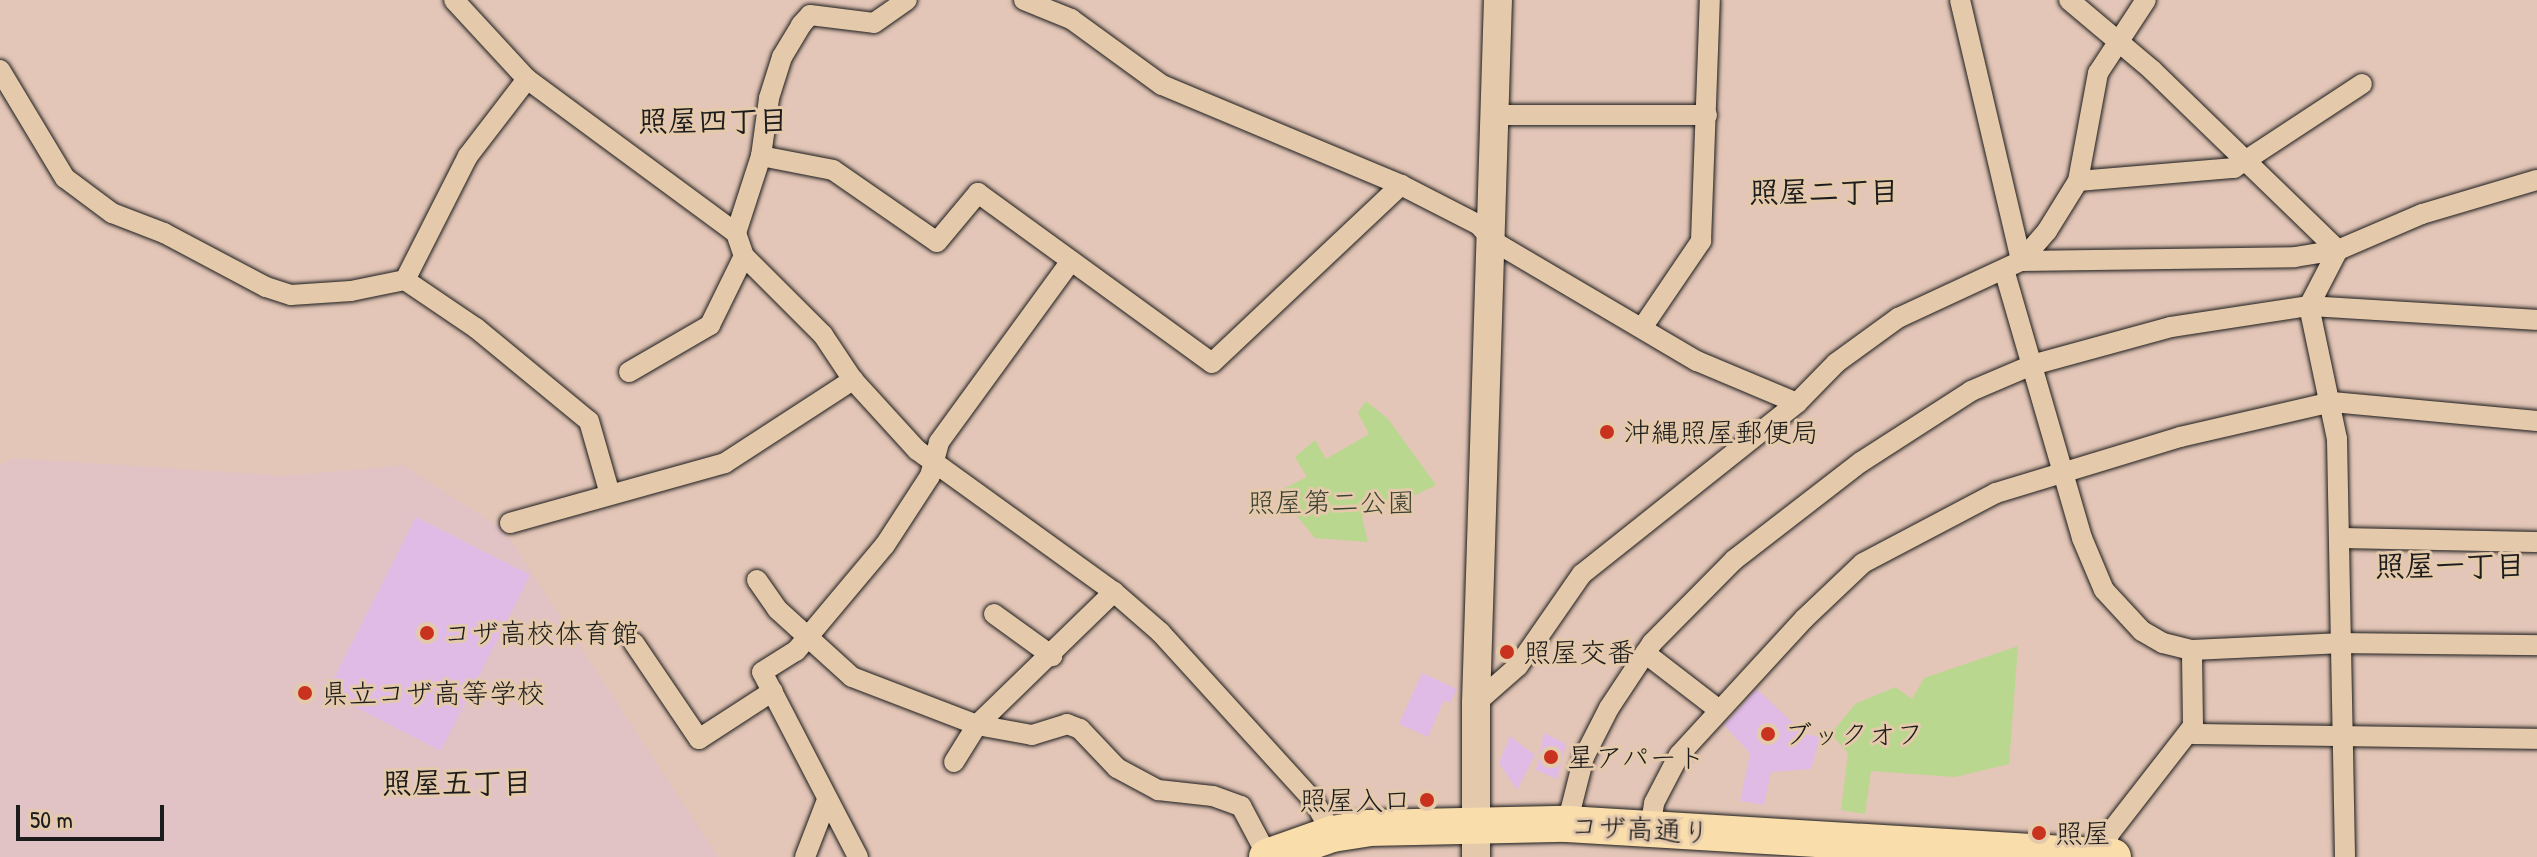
<!DOCTYPE html>
<html>
<head>
<meta charset="utf-8">
<style>
  body { margin:0 }
  #map { position:relative; width:2537px; height:857px; overflow:hidden; background:#e3c6b7; font-family:"Patrick Hand","Klee One",sans-serif }
  div>[style] { position:absolute }
  [style*='--x'] { left:calc(var(--x)*1px); top:calc(var(--y)*1px); width:calc(var(--w)*1px); rotate:calc(var(--a)*1deg) }
  .built>* { inset:0; background:#e2c3c5 }
  .green>* { inset:0; background:#b9d78f }
  .building>* { inset:0; background:#e0bbe5; transform-origin:0 0 }
  .roads { filter:drop-shadow(0 0 2px #1c1c1c) drop-shadow(0 0 2px #1c1c1c) }
  .street>* { height:20px; margin:-10px; padding:0 10px; transform-origin:10px; border-radius:10px; background:#e4c9ab }
  .secondary>* { height:28px; margin:-14px; padding:0 14px; transform-origin:14px; border-radius:14px; background:#e4c9ab }
  .highway>* { height:36px; margin:-18px; padding:0 18px; transform-origin:18px; border-radius:18px; background:#f9ddab }
  .dots>* { width:22px; height:22px; translate:-50% -50%; box-sizing:border-box; border:4px solid #e4c9ab; border-radius:50% }
  span { translate:-50% -50%; white-space:nowrap; text-align:center; line-height:1.15; -webkit-text-stroke:6px #e4c9ab; paint-order:stroke }
  .poi-label { font-size:28px; color:#1c1c1c }
  .left { translate:0 -50%; text-align:left }
  .right { translate:-100% -50%; text-align:right }
  .park-label { font-size:28px; color:#3b4133 }
  .street-label { font-size:28px; color:#1c1c1c }
  .neighbourhood-label { font-size:30px; color:#1c1c1c; font-weight:700 }
  .scale { position:absolute; left:16px; top:805px; width:148px; height:36px; box-sizing:border-box; border:4px solid #1c1c1c; border-top:0; padding-left:10px; font-size:24px; line-height:28px; white-space:nowrap; color:#1c1c1c; -webkit-text-stroke:6px #e4c9ab; paint-order:stroke }
</style>
</head>
<body>
<div id="map">
  <div class="built">
    <i style="clip-path:polygon(14px 458px,287px 476px,403px 465px,504px 530px,718px 857px,0 857px,0 465px)"></i>
  </div>
  <div class="green">
    <i style="clip-path:polygon(1366px 401px,1388px 419px,1436px 485px,1388px 508px,1376px 499px,1368px 503px,1362px 517px,1368px 542px,1315px 538px,1277px 492px,1307px 477px,1295px 457px,1315px 440px,1326px 459px,1369px 434px,1358px 413px)"></i>
    <i style="clip-path:polygon(2018px 646px,2009px 764px,1955px 777px,1871px 771px,1865px 814px,1841px 810px,1848px 753px,1831px 734px,1855px 704px,1895px 687px,1912px 699px,1924px 678px)"></i>
  </div>
  <div class="building">
    <i style="left:416px;top:517px;width:128px;height:197px;rotate:27deg"></i>
    <i style="clip-path:polygon(1422px 673px,1457px 689px,1450px 703px,1444px 700px,1428px 737px,1399px 724px)"></i>
    <i style="clip-path:polygon(1757px 689px,1804px 734px,1820px 737px,1811px 769px,1771px 772px,1764px 805px,1740px 801px,1750px 753px,1724px 725px)"></i>
    <i style="clip-path:polygon(1544px 733px,1566px 744px,1557px 779px,1536px 770px)"></i>
    <i style="clip-path:polygon(1510px 736px,1535px 755px,1517px 790px,1499px 763px)"></i>
  </div>
  <div class="roads">
    <div class="street">
      <i style="--x:454;--y:0;--w:108;--a:47.3"></i>
      <i style="--x:527;--y:79;--w:260;--a:36.4"></i>
      <i style="--x:736;--y:233;--w:24;--a:71"></i>
      <i style="--x:744;--y:256;--w:112;--a:45"></i>
      <i style="--x:823;--y:335;--w:54;--a:56.3"></i>
      <i style="--x:853;--y:380;--w:95;--a:47.6"></i>
      <i style="--x:917;--y:450;--w:243;--a:35.8"></i>
      <i style="--x:1114;--y:592;--w:61;--a:41"></i>
      <i style="--x:1160;--y:632;--w:229;--a:47.7"></i>
      <i style="--x:1314;--y:801;--w:38;--a:61"></i>
      <i style="--x:1024;--y:0;--w:51;--a:22"></i>
      <i style="--x:1071;--y:19;--w:112;--a:36"></i>
      <i style="--x:1162;--y:85;--w:259;--a:22.7"></i>
      <i style="--x:1401;--y:185;--w:88;--a:27.1"></i>
      <i style="--x:1479;--y:225;--w:21;--a:49"></i>
      <i style="--x:1493;--y:241;--w:237;--a:30.5"></i>
      <i style="--x:1697;--y:361;--w:108;--a:22.8"></i>
      <i style="--x:1960;--y:0;--w:268;--a:76.8"></i>
      <i style="--x:2069;--y:0;--w:109;--a:40.1"></i>
      <i style="--x:2152;--y:70;--w:259;--a:44.1"></i>
      <i style="--x:0;--y:70;--w:126;--a:59"></i>
      <i style="--x:65;--y:178;--w:59;--a:36.7"></i>
      <i style="--x:112;--y:213;--w:56;--a:21"></i>
      <i style="--x:164;--y:233;--w:115;--a:27.9"></i>
      <i style="--x:266;--y:287;--w:26;--a:18"></i>
      <i style="--x:291;--y:295;--w:60;--a:-3.8"></i>
      <i style="--x:351;--y:291;--w:55;--a:-11.5"></i>
      <i style="--x:405;--y:280;--w:86;--a:34.1"></i>
      <i style="--x:476;--y:328;--w:146;--a:39.5"></i>
      <i style="--x:589;--y:421;--w:76;--a:74"></i>
      <i style="--x:1495;--y:115;--w:212;--a:0"></i>
      <i style="--x:761;--y:156;--w:73;--a:11"></i>
      <i style="--x:833;--y:170;--w:126;--a:34.7"></i>
      <i style="--x:937;--y:242;--w:64;--a:-50.1"></i>
      <i style="--x:978;--y:193;--w:289;--a:36"></i>
      <i style="--x:1212;--y:363;--w:260;--a:-43.3"></i>
      <i style="--x:2078;--y:181;--w:157;--a:-4.8"></i>
      <i style="--x:2234;--y:168;--w:153;--a:-33.3"></i>
      <i style="--x:736;--y:233;--w:81;--a:-72"></i>
      <i style="--x:761;--y:156;--w:59;--a:-82.1"></i>
      <i style="--x:769;--y:98;--w:43;--a:-72.4"></i>
      <i style="--x:782;--y:57;--w:37;--a:-59"></i>
      <i style="--x:801;--y:25;--w:13;--a:-48"></i>
      <i style="--x:810;--y:15;--w:64;--a:7.1"></i>
      <i style="--x:874;--y:23;--w:40;--a:-34.9"></i>
      <i style="--x:2338;--y:250;--w:63;--a:117.4"></i>
      <i style="--x:2309;--y:306;--w:136;--a:78.1"></i>
      <i style="--x:2337;--y:439;--w:418;--a:88.9"></i>
      <i style="--x:2021;--y:261;--w:274;--a:-0.8"></i>
      <i style="--x:2295;--y:257;--w:44;--a:-9.2"></i>
      <i style="--x:2338;--y:250;--w:91;--a:-23.2"></i>
      <i style="--x:2422;--y:214;--w:120;--a:-16.5"></i>
      <i style="--x:2005;--y:273;--w:276;--a:73.8"></i>
      <i style="--x:2082;--y:538;--w:56;--a:67.1"></i>
      <i style="--x:2104;--y:590;--w:56;--a:47.2"></i>
      <i style="--x:2142;--y:631;--w:24;--a:30"></i>
      <i style="--x:2163;--y:643;--w:30;--a:14"></i>
      <i style="--x:2192;--y:650;--w:151;--a:-2.7"></i>
      <i style="--x:2343;--y:643;--w:194;--a:0.6"></i>
      <i style="--x:405;--y:280;--w:139;--a:-63.1"></i>
      <i style="--x:468;--y:156;--w:97;--a:-52.5"></i>
      <i style="--x:1644;--y:325;--w:102;--a:-55.8"></i>
      <i style="--x:1701;--y:241;--w:241;--a:-87.9"></i>
      <i style="--x:629;--y:372;--w:94;--a:-30.1"></i>
      <i style="--x:710;--y:325;--w:77;--a:-63.8"></i>
      <i style="--x:510;--y:523;--w:223;--a:-15.6"></i>
      <i style="--x:725;--y:463;--w:153;--a:-33"></i>
      <i style="--x:2340;--y:538;--w:197;--a:1.2"></i>
      <i style="--x:757;--y:580;--w:35;--a:55"></i>
      <i style="--x:777;--y:609;--w:101;--a:42.2"></i>
      <i style="--x:852;--y:677;--w:134;--a:21"></i>
      <i style="--x:977;--y:725;--w:56;--a:10.3"></i>
      <i style="--x:1032;--y:735;--w:37;--a:-17"></i>
      <i style="--x:1067;--y:724;--w:14;--a:21"></i>
      <i style="--x:1080;--y:729;--w:54;--a:46.5"></i>
      <i style="--x:1117;--y:768;--w:47;--a:28.2"></i>
      <i style="--x:1158;--y:790;--w:55;--a:6.2"></i>
      <i style="--x:1213;--y:796;--w:30;--a:20"></i>
      <i style="--x:1241;--y:806;--w:58;--a:62.1"></i>
      <i style="--x:994;--y:614;--w:72;--a:35.9"></i>
      <i style="--x:634;--y:643;--w:116;--a:55.9"></i>
      <i style="--x:699;--y:739;--w:88;--a:-33"></i>
      <i style="--x:1645;--y:653;--w:93;--a:37.6"></i>
      <i style="--x:1476;--y:703;--w:56;--a:-41.4"></i>
      <i style="--x:1518;--y:666;--w:112;--a:-55.2"></i>
      <i style="--x:1582;--y:574;--w:275;--a:-38.5"></i>
      <i style="--x:1797;--y:403;--w:56;--a:-45.7"></i>
      <i style="--x:1836;--y:363;--w:77;--a:-36"></i>
      <i style="--x:1898;--y:318;--w:136;--a:-24.9"></i>
      <i style="--x:2021;--y:261;--w:40;--a:-49"></i>
      <i style="--x:2047;--y:231;--w:59;--a:-58.2"></i>
      <i style="--x:2078;--y:181;--w:110;--a:-79.5"></i>
      <i style="--x:2098;--y:73;--w:87;--a:-56.7"></i>
      <i style="--x:2189;--y:734;--w:348;--a:0.8"></i>
      <i style="--x:954;--y:762;--w:44;--a:-58.1"></i>
      <i style="--x:977;--y:725;--w:191;--a:-44.2"></i>
      <i style="--x:1567;--y:824;--w:69;--a:-75.8"></i>
      <i style="--x:1584;--y:757;--w:55;--a:-63"></i>
      <i style="--x:1609;--y:708;--w:78;--a:-56.5"></i>
      <i style="--x:1652;--y:643;--w:117;--a:-45.3"></i>
      <i style="--x:1734;--y:560;--w:160;--a:-37.7"></i>
      <i style="--x:1861;--y:462;--w:131;--a:-32.8"></i>
      <i style="--x:1971;--y:391;--w:66;--a:-23.1"></i>
      <i style="--x:2032;--y:365;--w:144;--a:-15.3"></i>
      <i style="--x:2171;--y:327;--w:140;--a:-8.7"></i>
      <i style="--x:2309;--y:306;--w:228;--a:3.5"></i>
      <i style="--x:1650;--y:829;--w:26;--a:-81"></i>
      <i style="--x:1654;--y:803;--w:54;--a:-62.5"></i>
      <i style="--x:1679;--y:755;--w:185;--a:-47.4"></i>
      <i style="--x:1804;--y:619;--w:81;--a:-43.5"></i>
      <i style="--x:1863;--y:563;--w:150;--a:-27.8"></i>
      <i style="--x:1996;--y:493;--w:192;--a:-16.9"></i>
      <i style="--x:2180;--y:437;--w:156;--a:-13"></i>
      <i style="--x:2332;--y:402;--w:206;--a:5.3"></i>
      <i style="--x:2105;--y:856;--w:22;--a:-80"></i>
      <i style="--x:2109;--y:834;--w:137;--a:-52.1"></i>
      <i style="--x:2193;--y:726;--w:76;--a:-90.8"></i>
      <i style="--x:805;--y:857;--w:61;--a:-68.9"></i>
      <i style="--x:858;--y:857;--w:208;--a:-117.4"></i>
      <i style="--x:762;--y:672;--w:40;--a:-32"></i>
      <i style="--x:796;--y:651;--w:138;--a:-50"></i>
      <i style="--x:885;--y:545;--w:82;--a:-56.9"></i>
      <i style="--x:930;--y:476;--w:35;--a:-75"></i>
      <i style="--x:939;--y:442;--w:224;--a:-53.9"></i>
    </div>
    <div class="secondary">
      <i style="--x:1476;--y:857;--w:154;--a:-90"></i>
      <i style="--x:1476;--y:703;--w:703;--a:-88.21"></i>
    </div>
    <div class="highway">
      <i style="--x:1267;--y:857;--w:69;--a:-19.5"></i>
      <i style="--x:1332;--y:834;--w:36;--a:-9"></i>
      <i style="--x:1368;--y:828;--w:199;--a:-1.2"></i>
      <i style="--x:1567;--y:824;--w:547;--a:3.46"></i>
    </div>
  </div>
  <div class="dots">
    <i style="left:1607px;top:432px;background:#c8321e"></i>
    <i style="left:427px;top:633px;background:#c8321e"></i>
    <i style="left:1507px;top:652px;background:#c8321e"></i>
    <i style="left:305px;top:693px;background:#c8321e"></i>
    <i style="left:1768px;top:734px;background:#c8321e"></i>
    <i style="left:1551px;top:757px;background:#c8321e"></i>
    <i style="left:1427px;top:800px;background:#c8321e"></i>
    <i style="left:2039px;top:833px;background:#c8321e"></i>
  </div>
  <div class="poi-label">
    <span class="left" style="left:1623px;top:432px">沖縄照屋郵便局</span>
    <span class="left" style="left:443px;top:633px">コザ高校体育館</span>
    <span class="left" style="left:1523px;top:652px">照屋交番</span>
    <span class="left" style="left:321px;top:693px">県立コザ高等学校</span>
    <span class="left" style="left:1784px;top:734px">ブックオフ</span>
    <span class="left" style="left:1567px;top:757px">星アパート</span>
    <span class="right" style="left:1411px;top:800px">照屋入口</span>
    <span class="left" style="left:2055px;top:833px">照屋</span>
  </div>
  <div class="park-label">
    <span style="left:1331px;top:502px">照屋第二公園</span>
  </div>
  <div class="street-label">
    <span style="left:1640px;top:829px;rotate:3deg">コザ高通り</span>
  </div>
  <div class="neighbourhood-label">
    <span style="left:713px;top:120px">照屋四丁目</span>
    <span style="left:1824px;top:191px">照屋二丁目</span>
    <span style="left:2450px;top:565px">照屋一丁目</span>
    <span style="left:457px;top:782px">照屋五丁目</span>
  </div>
  <div class="scale">50 m</div>
</div>
</body>
</html>
